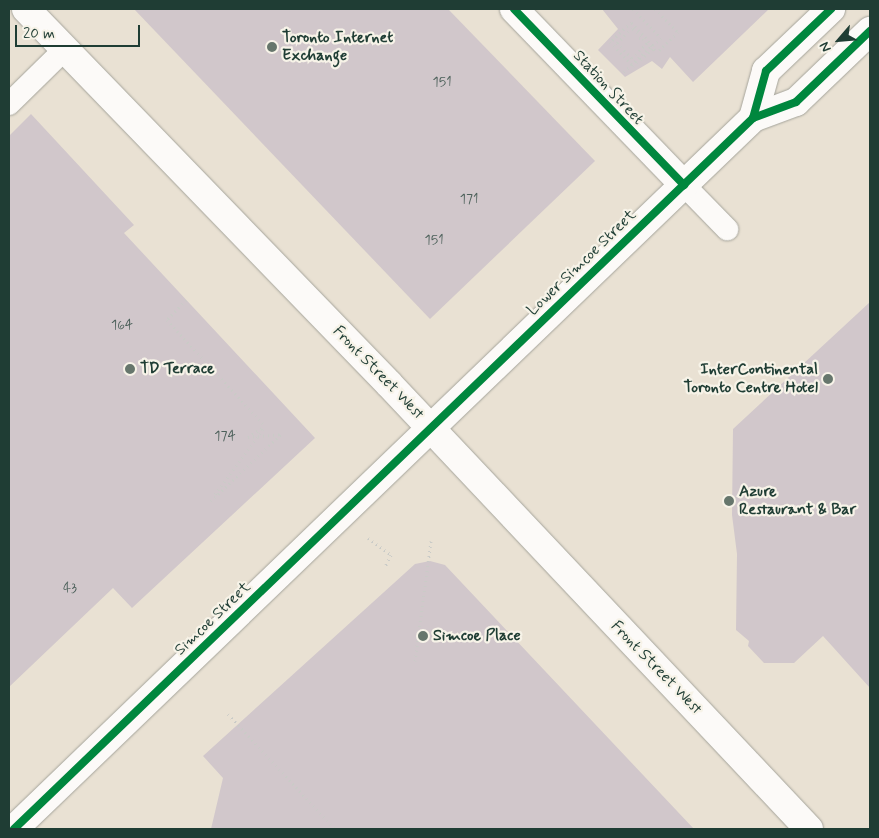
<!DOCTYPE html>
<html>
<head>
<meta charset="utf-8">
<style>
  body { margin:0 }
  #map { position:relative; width:879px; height:838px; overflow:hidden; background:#e9e1d3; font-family:Mynerve,sans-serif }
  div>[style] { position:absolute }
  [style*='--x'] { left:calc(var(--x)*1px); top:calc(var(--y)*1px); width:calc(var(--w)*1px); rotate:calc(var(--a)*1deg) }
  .building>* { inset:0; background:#d1c7cb }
  .path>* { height:3px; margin-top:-1.5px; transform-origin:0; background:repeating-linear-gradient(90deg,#cacbc7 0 1px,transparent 0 5px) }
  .roads { filter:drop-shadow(0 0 1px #a5a49b) drop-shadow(0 0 1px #a5a49b) }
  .service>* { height:22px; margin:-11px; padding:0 11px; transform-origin:11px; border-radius:11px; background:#fcfaf8 }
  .minor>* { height:28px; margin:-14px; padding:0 14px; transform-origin:14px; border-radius:14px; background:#fcfaf8 }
  .tertiary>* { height:28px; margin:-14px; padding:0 14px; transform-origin:14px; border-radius:14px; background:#fcfaf8 }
  .primary>* { height:28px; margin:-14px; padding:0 14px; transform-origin:14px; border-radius:14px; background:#fcfaf8 }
  .path-bridge>* { height:3px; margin-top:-1.5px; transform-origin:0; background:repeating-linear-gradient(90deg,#cacbc7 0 1px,transparent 0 5px) }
  .cycleway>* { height:8px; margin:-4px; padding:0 4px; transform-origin:4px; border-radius:4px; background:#00873e }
  .dots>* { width:14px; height:14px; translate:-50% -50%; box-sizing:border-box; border:2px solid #f7f3e8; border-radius:50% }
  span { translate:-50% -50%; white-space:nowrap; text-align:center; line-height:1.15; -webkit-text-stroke:4.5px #f7f3e8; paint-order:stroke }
  .number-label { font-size:14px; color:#4c605a }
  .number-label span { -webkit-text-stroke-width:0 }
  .poi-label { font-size:16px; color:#1f3d34; font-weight:700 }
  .left { translate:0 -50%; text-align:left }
  .right { translate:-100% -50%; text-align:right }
  .street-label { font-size:16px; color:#1f3d34 }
  .frame { position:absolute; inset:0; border:10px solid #1f3d34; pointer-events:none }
  .north { position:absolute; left:814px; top:15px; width:50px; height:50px; -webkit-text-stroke:4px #f7f3e8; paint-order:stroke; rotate:243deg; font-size:14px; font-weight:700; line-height:20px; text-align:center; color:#1f3d34 }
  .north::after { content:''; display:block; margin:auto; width:18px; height:22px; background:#1f3d34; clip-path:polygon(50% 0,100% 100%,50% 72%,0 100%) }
  .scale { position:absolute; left:15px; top:25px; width:125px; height:22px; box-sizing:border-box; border:2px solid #1f3d34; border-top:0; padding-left:6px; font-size:15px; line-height:18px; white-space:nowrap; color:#1f3d34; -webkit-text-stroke:4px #f7f3e8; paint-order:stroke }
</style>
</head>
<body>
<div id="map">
  <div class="building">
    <i style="clip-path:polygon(134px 9px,448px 9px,595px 161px,430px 319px)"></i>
    <i style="clip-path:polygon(602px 9px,769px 9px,693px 82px,670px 57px,662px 69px,652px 61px,625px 77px,598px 50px,618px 29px)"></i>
    <i style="clip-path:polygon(31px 114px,134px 225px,124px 233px,315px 438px,132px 608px,113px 588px,9px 687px,9px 136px)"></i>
    <i style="clip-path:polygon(870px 302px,870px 688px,823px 636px,794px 663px,764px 663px,748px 646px,749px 641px,736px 630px,737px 554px,732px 515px,733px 429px)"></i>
    <i style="clip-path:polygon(430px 561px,445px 565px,694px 829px,211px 829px,223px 778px,203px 756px,415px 564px)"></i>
  </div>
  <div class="path">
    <i style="--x:633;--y:9;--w:40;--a:46"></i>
    <i style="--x:661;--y:38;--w:11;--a:139"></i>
    <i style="--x:653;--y:45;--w:32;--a:-134"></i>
    <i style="--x:631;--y:22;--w:29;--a:136"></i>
    <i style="--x:610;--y:42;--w:33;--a:46"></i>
    <i style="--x:633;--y:66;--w:28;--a:-41"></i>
    <i style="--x:655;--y:9;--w:33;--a:45"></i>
    <i style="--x:678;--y:32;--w:29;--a:136"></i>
    <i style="--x:624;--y:72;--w:36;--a:-44"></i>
    <i style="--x:650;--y:47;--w:14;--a:-129"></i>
    <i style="--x:641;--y:36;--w:12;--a:-138"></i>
    <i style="--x:632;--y:28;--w:21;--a:135"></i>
    <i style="--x:617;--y:43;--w:21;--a:45"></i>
    <i style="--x:632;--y:58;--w:24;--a:-45"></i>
    <i style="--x:186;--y:300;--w:28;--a:134"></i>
    <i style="--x:167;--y:320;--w:144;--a:47.2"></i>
    <i style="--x:248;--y:437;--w:33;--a:-5"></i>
    <i style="--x:248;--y:437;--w:17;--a:-33"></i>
    <i style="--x:215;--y:494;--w:84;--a:-53.7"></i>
    <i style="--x:211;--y:501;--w:97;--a:-43.7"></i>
    <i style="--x:368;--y:538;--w:29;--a:36"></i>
    <i style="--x:391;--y:555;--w:13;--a:117"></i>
    <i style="--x:415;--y:661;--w:121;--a:-82.4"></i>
    <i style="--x:228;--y:714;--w:157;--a:47.1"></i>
  </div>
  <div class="roads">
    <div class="service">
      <i style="--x:9;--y:104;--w:77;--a:-44.5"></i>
      <i style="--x:684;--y:185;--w:62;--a:45.7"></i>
    </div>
    <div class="minor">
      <i style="--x:514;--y:9;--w:245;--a:46"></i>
    </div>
    <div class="tertiary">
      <i style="--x:753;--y:118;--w:49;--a:-74.5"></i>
      <i style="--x:766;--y:71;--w:90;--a:-43.6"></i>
      <i style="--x:14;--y:829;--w:1025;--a:-43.89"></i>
      <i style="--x:753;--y:118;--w:46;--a:-20.4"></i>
      <i style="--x:796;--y:102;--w:103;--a:-43.8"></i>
    </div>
    <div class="primary">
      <i style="--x:26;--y:9;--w:522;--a:45.93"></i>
      <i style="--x:389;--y:384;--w:612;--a:46.66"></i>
    </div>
  </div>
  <div class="path-bridge">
    <i style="--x:639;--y:38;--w:5;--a:0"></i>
    <i style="--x:644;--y:38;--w:19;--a:47"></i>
  </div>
  <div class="cycleway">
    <i style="--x:514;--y:9;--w:245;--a:46"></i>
    <i style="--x:753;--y:118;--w:49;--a:-74.5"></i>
    <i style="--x:766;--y:71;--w:90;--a:-43.6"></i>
    <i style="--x:14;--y:829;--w:1025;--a:-43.89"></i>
    <i style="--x:753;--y:118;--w:46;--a:-20.4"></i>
    <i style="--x:796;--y:102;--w:103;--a:-43.8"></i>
  </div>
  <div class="dots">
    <i style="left:272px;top:47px;background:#66766c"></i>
    <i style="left:130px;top:369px;background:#66766c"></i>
    <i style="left:828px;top:379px;background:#66766c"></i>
    <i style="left:729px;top:501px;background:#66766c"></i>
    <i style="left:423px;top:636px;background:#66766c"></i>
  </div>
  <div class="number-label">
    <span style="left:442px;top:82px">151</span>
    <span style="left:469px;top:199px">171</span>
    <span style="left:434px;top:240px">151</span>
    <span style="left:122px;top:325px">164</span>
    <span style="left:225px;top:436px">174</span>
    <span style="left:70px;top:588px">43</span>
  </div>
  <div class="poi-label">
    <span class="left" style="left:282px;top:47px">Toronto Internet<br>Exchange</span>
    <span class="left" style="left:140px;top:369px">TD Terrace</span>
    <span class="right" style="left:818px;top:379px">InterContinental<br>Toronto Centre Hotel</span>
    <span class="left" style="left:739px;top:501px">Azure<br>Restaurant &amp; Bar</span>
    <span class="left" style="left:433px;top:636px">Simcoe Place</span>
  </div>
  <div class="street-label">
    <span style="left:608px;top:88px;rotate:47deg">Station Street</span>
    <span style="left:582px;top:263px;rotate:-44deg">Lower Simcoe Street</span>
    <span style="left:378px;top:373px;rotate:46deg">Front Street West</span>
    <span style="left:213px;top:619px;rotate:-44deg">Simcoe Street</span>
    <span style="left:656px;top:668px;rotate:46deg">Front Street West</span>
  </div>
  <div class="frame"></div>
  <div class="north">N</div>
  <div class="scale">20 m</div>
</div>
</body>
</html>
